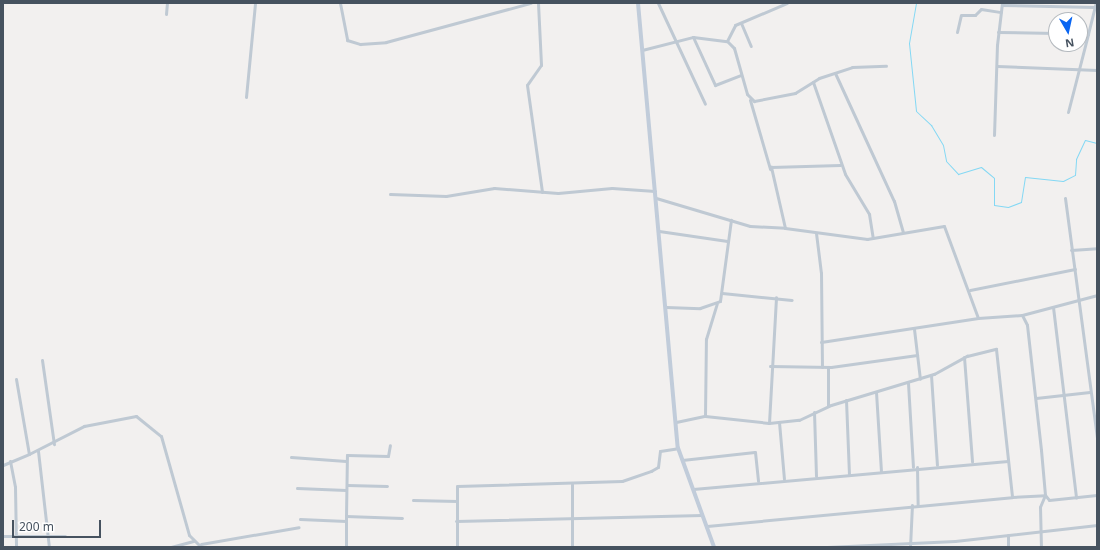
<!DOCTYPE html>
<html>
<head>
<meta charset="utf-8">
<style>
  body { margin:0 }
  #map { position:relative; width:1100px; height:550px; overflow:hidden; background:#f2f0ef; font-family:"Noto Sans",sans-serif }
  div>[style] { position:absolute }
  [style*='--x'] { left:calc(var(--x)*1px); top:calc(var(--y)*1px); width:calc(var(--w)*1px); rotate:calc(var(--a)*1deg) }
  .stream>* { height:1px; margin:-0.5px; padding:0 0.5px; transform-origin:0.5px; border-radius:0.5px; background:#84d8f4 }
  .minor>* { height:3px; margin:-1.5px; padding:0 1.5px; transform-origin:1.5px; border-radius:1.5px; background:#bfc9d3 }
  .secondary>* { height:4px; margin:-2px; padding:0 2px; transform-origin:2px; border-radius:2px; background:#c1ccda }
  span { translate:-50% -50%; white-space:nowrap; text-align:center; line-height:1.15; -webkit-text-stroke:3px #fff; paint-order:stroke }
  .frame { position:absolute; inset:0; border:4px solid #46525f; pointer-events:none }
  .north { position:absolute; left:1048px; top:12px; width:40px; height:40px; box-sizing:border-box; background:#fff; border:1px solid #b5babf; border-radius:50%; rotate:171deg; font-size:11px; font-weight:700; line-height:16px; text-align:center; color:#46525f }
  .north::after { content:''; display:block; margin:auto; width:14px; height:18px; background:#0a66f2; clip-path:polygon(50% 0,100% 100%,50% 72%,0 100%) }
  .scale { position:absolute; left:12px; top:520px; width:89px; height:18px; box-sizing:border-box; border:2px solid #46525f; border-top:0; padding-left:5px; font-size:12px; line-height:14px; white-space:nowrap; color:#46525f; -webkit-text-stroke:3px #fff; paint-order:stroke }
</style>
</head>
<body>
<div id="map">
  <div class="stream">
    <i style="--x:916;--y:3;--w:41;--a:99.9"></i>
    <i style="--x:909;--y:43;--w:68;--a:84.1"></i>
    <i style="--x:916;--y:111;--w:21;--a:43"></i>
    <i style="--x:931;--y:125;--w:23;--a:59"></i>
    <i style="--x:943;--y:145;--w:16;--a:79"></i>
    <i style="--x:946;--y:161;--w:18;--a:47"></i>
    <i style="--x:958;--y:174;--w:24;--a:-17"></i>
    <i style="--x:981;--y:167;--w:17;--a:40"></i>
    <i style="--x:994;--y:178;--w:27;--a:90"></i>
    <i style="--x:994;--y:205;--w:14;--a:8"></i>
    <i style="--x:1008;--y:207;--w:14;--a:-21"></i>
    <i style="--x:1021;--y:202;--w:25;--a:-81"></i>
    <i style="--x:1025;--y:177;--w:38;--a:6"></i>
    <i style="--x:1063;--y:181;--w:13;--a:-27"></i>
    <i style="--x:1075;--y:175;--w:16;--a:-86"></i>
    <i style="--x:1076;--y:159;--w:21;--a:-65"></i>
    <i style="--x:1085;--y:140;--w:12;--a:14"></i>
  </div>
  <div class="minor">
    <i style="--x:340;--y:3;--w:38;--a:79"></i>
    <i style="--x:347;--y:40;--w:14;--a:17"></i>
    <i style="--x:360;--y:44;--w:26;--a:-4"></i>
    <i style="--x:386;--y:42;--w:150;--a:-15.1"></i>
    <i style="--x:538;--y:3;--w:62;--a:87.2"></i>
    <i style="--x:541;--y:65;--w:24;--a:125"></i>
    <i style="--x:527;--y:85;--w:108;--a:82"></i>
    <i style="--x:658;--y:3;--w:111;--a:65"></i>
    <i style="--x:1002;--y:5;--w:93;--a:1.2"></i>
    <i style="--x:166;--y:14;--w:11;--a:-85"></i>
    <i style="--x:741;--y:23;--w:25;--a:67"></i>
    <i style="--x:957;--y:32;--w:17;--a:-77"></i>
    <i style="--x:961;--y:15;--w:14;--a:0"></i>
    <i style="--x:975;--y:15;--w:8;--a:-45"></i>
    <i style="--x:981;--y:9;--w:20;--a:9"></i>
    <i style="--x:998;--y:32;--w:58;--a:1"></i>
    <i style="--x:1080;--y:34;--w:8;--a:0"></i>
    <i style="--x:1088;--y:34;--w:32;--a:-76"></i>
    <i style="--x:693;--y:37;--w:53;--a:65.4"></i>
    <i style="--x:715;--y:85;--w:28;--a:-21"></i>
    <i style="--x:727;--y:41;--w:18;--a:-63"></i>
    <i style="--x:735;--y:25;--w:56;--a:-22.9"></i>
    <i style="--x:642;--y:50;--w:53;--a:-14.3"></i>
    <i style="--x:693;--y:37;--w:34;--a:7"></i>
    <i style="--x:727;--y:41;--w:10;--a:45"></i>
    <i style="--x:734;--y:48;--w:48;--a:74.2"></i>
    <i style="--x:747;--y:94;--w:10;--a:45"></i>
    <i style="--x:754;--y:101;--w:42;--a:-11"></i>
    <i style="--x:795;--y:93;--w:28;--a:-32"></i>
    <i style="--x:819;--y:78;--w:35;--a:-18"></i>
    <i style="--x:852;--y:67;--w:34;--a:-2"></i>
    <i style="--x:997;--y:66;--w:100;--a:2.3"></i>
    <i style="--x:835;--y:73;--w:141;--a:65.3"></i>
    <i style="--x:894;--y:201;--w:32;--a:74"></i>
    <i style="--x:813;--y:82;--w:97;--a:70.8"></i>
    <i style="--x:845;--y:174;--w:47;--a:59"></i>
    <i style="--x:869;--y:214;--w:24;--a:81"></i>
    <i style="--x:246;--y:97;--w:94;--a:-84.5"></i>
    <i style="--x:750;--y:100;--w:72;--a:73.8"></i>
    <i style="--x:1068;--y:112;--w:81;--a:-75.6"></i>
    <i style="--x:994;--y:135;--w:90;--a:-88.1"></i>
    <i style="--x:997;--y:45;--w:42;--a:-83.2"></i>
    <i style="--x:390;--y:194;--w:56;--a:2"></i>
    <i style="--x:446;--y:196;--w:49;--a:-9.5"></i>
    <i style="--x:494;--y:188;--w:64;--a:4.5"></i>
    <i style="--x:558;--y:193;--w:54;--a:-5.3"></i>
    <i style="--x:612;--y:188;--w:43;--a:4"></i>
    <i style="--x:656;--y:198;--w:98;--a:16.6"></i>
    <i style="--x:750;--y:226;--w:35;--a:3"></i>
    <i style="--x:785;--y:228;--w:63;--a:-102.9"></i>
    <i style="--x:771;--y:167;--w:69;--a:-1.7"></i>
    <i style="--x:1065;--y:198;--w:243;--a:82.4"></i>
    <i style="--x:785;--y:228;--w:83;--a:7.6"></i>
    <i style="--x:867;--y:239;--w:78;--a:-9.6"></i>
    <i style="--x:944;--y:226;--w:98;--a:69.7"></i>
    <i style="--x:659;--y:231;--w:69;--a:8.4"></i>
    <i style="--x:816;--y:233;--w:40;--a:82.9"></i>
    <i style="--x:821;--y:273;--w:94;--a:89.4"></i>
    <i style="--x:1071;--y:250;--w:26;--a:-4"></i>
    <i style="--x:970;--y:290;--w:107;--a:-11.3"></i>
    <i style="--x:722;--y:293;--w:70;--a:5.7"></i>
    <i style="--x:666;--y:307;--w:34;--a:2"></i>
    <i style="--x:700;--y:308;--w:21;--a:-19"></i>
    <i style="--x:720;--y:301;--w:82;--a:-82.3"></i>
    <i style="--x:1053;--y:307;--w:192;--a:83.1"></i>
    <i style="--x:1022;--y:315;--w:11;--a:63"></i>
    <i style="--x:1027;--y:325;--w:126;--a:83.6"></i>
    <i style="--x:1041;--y:450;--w:45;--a:84.9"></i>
    <i style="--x:1045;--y:495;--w:13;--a:113"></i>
    <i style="--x:1040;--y:507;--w:40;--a:88.6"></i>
    <i style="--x:914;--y:329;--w:50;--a:83.2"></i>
    <i style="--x:821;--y:342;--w:159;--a:-8.7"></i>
    <i style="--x:978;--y:318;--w:44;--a:-3.9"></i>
    <i style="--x:1022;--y:315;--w:78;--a:-14.9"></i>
    <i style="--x:964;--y:357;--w:105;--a:85.6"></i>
    <i style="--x:42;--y:360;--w:85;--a:81.9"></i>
    <i style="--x:770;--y:366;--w:61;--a:0.9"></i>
    <i style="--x:831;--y:367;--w:87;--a:-7.9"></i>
    <i style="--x:828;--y:367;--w:39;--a:90"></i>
    <i style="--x:931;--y:375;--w:90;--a:86.2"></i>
    <i style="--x:16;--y:379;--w:76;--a:80.2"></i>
    <i style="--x:29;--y:454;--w:62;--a:-27"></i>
    <i style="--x:84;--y:426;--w:53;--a:-10.9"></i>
    <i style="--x:136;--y:416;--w:32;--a:39"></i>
    <i style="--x:161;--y:436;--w:103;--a:74.2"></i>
    <i style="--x:189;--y:535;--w:17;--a:45"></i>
    <i style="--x:908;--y:383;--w:84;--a:86.6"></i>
    <i style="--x:876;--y:392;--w:79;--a:86.4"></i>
    <i style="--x:1036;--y:398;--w:54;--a:-6.3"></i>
    <i style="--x:846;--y:400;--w:74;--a:87.7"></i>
    <i style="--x:814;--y:412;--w:64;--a:88.2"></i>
    <i style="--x:705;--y:416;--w:77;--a:-89.3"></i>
    <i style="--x:706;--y:339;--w:37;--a:-73"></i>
    <i style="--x:676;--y:422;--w:30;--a:-12"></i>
    <i style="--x:705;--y:416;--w:64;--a:6.2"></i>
    <i style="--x:769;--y:423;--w:30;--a:-6"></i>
    <i style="--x:799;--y:420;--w:35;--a:-25"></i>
    <i style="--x:831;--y:405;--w:108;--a:-16.8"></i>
    <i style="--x:934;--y:374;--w:38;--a:-29"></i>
    <i style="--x:967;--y:356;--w:30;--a:-14"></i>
    <i style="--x:996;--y:349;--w:149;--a:83.8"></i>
    <i style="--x:779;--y:422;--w:57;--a:85"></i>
    <i style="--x:769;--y:423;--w:126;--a:-86.8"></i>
    <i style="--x:38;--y:451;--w:97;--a:83.5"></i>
    <i style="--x:291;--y:457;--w:55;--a:4.2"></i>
    <i style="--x:682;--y:460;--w:73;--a:-6.3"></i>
    <i style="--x:755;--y:452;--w:29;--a:84"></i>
    <i style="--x:10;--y:461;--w:26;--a:79"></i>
    <i style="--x:15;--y:487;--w:60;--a:89"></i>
    <i style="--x:3;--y:465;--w:28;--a:-23"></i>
    <i style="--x:917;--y:467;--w:39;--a:89"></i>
    <i style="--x:572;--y:484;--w:63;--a:90"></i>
    <i style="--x:347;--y:485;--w:40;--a:1.4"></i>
    <i style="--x:297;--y:488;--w:49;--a:2.3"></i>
    <i style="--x:693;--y:489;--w:316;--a:-5.1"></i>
    <i style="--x:413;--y:500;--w:44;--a:1.3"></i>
    <i style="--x:346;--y:516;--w:61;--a:-89.1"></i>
    <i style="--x:347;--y:455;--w:41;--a:1.4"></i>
    <i style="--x:388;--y:456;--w:11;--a:-80"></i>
    <i style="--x:300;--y:519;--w:46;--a:2.5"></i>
    <i style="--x:456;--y:521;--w:246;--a:-1.4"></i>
    <i style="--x:707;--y:526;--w:306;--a:-5.4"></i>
    <i style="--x:1012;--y:497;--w:33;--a:-3"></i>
    <i style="--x:1045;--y:495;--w:6;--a:51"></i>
    <i style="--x:1049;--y:500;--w:48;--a:-5.9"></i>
    <i style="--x:1008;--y:535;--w:12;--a:90"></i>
    <i style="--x:3;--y:536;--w:62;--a:0"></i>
    <i style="--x:201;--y:544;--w:99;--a:-9.8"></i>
    <i style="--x:171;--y:547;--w:23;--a:-15"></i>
    <i style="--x:346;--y:547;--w:31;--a:-90"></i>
    <i style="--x:346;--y:516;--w:56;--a:2"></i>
    <i style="--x:457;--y:547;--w:61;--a:-90"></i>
    <i style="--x:457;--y:486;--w:165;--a:-1.7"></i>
    <i style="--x:622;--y:481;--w:31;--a:-19"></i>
    <i style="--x:651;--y:471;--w:8;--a:-30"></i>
    <i style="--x:658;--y:467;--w:16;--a:-83"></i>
    <i style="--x:660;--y:451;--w:18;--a:-9"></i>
    <i style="--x:827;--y:547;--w:128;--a:-2.7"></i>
    <i style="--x:955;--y:541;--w:143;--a:-6.4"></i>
    <i style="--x:910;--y:547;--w:42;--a:-87.3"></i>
  </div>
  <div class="secondary">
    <i style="--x:638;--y:3;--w:447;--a:84.9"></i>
    <i style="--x:678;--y:448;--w:105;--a:70"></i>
  </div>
  <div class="frame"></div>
  <div class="north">N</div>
  <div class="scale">200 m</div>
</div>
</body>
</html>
